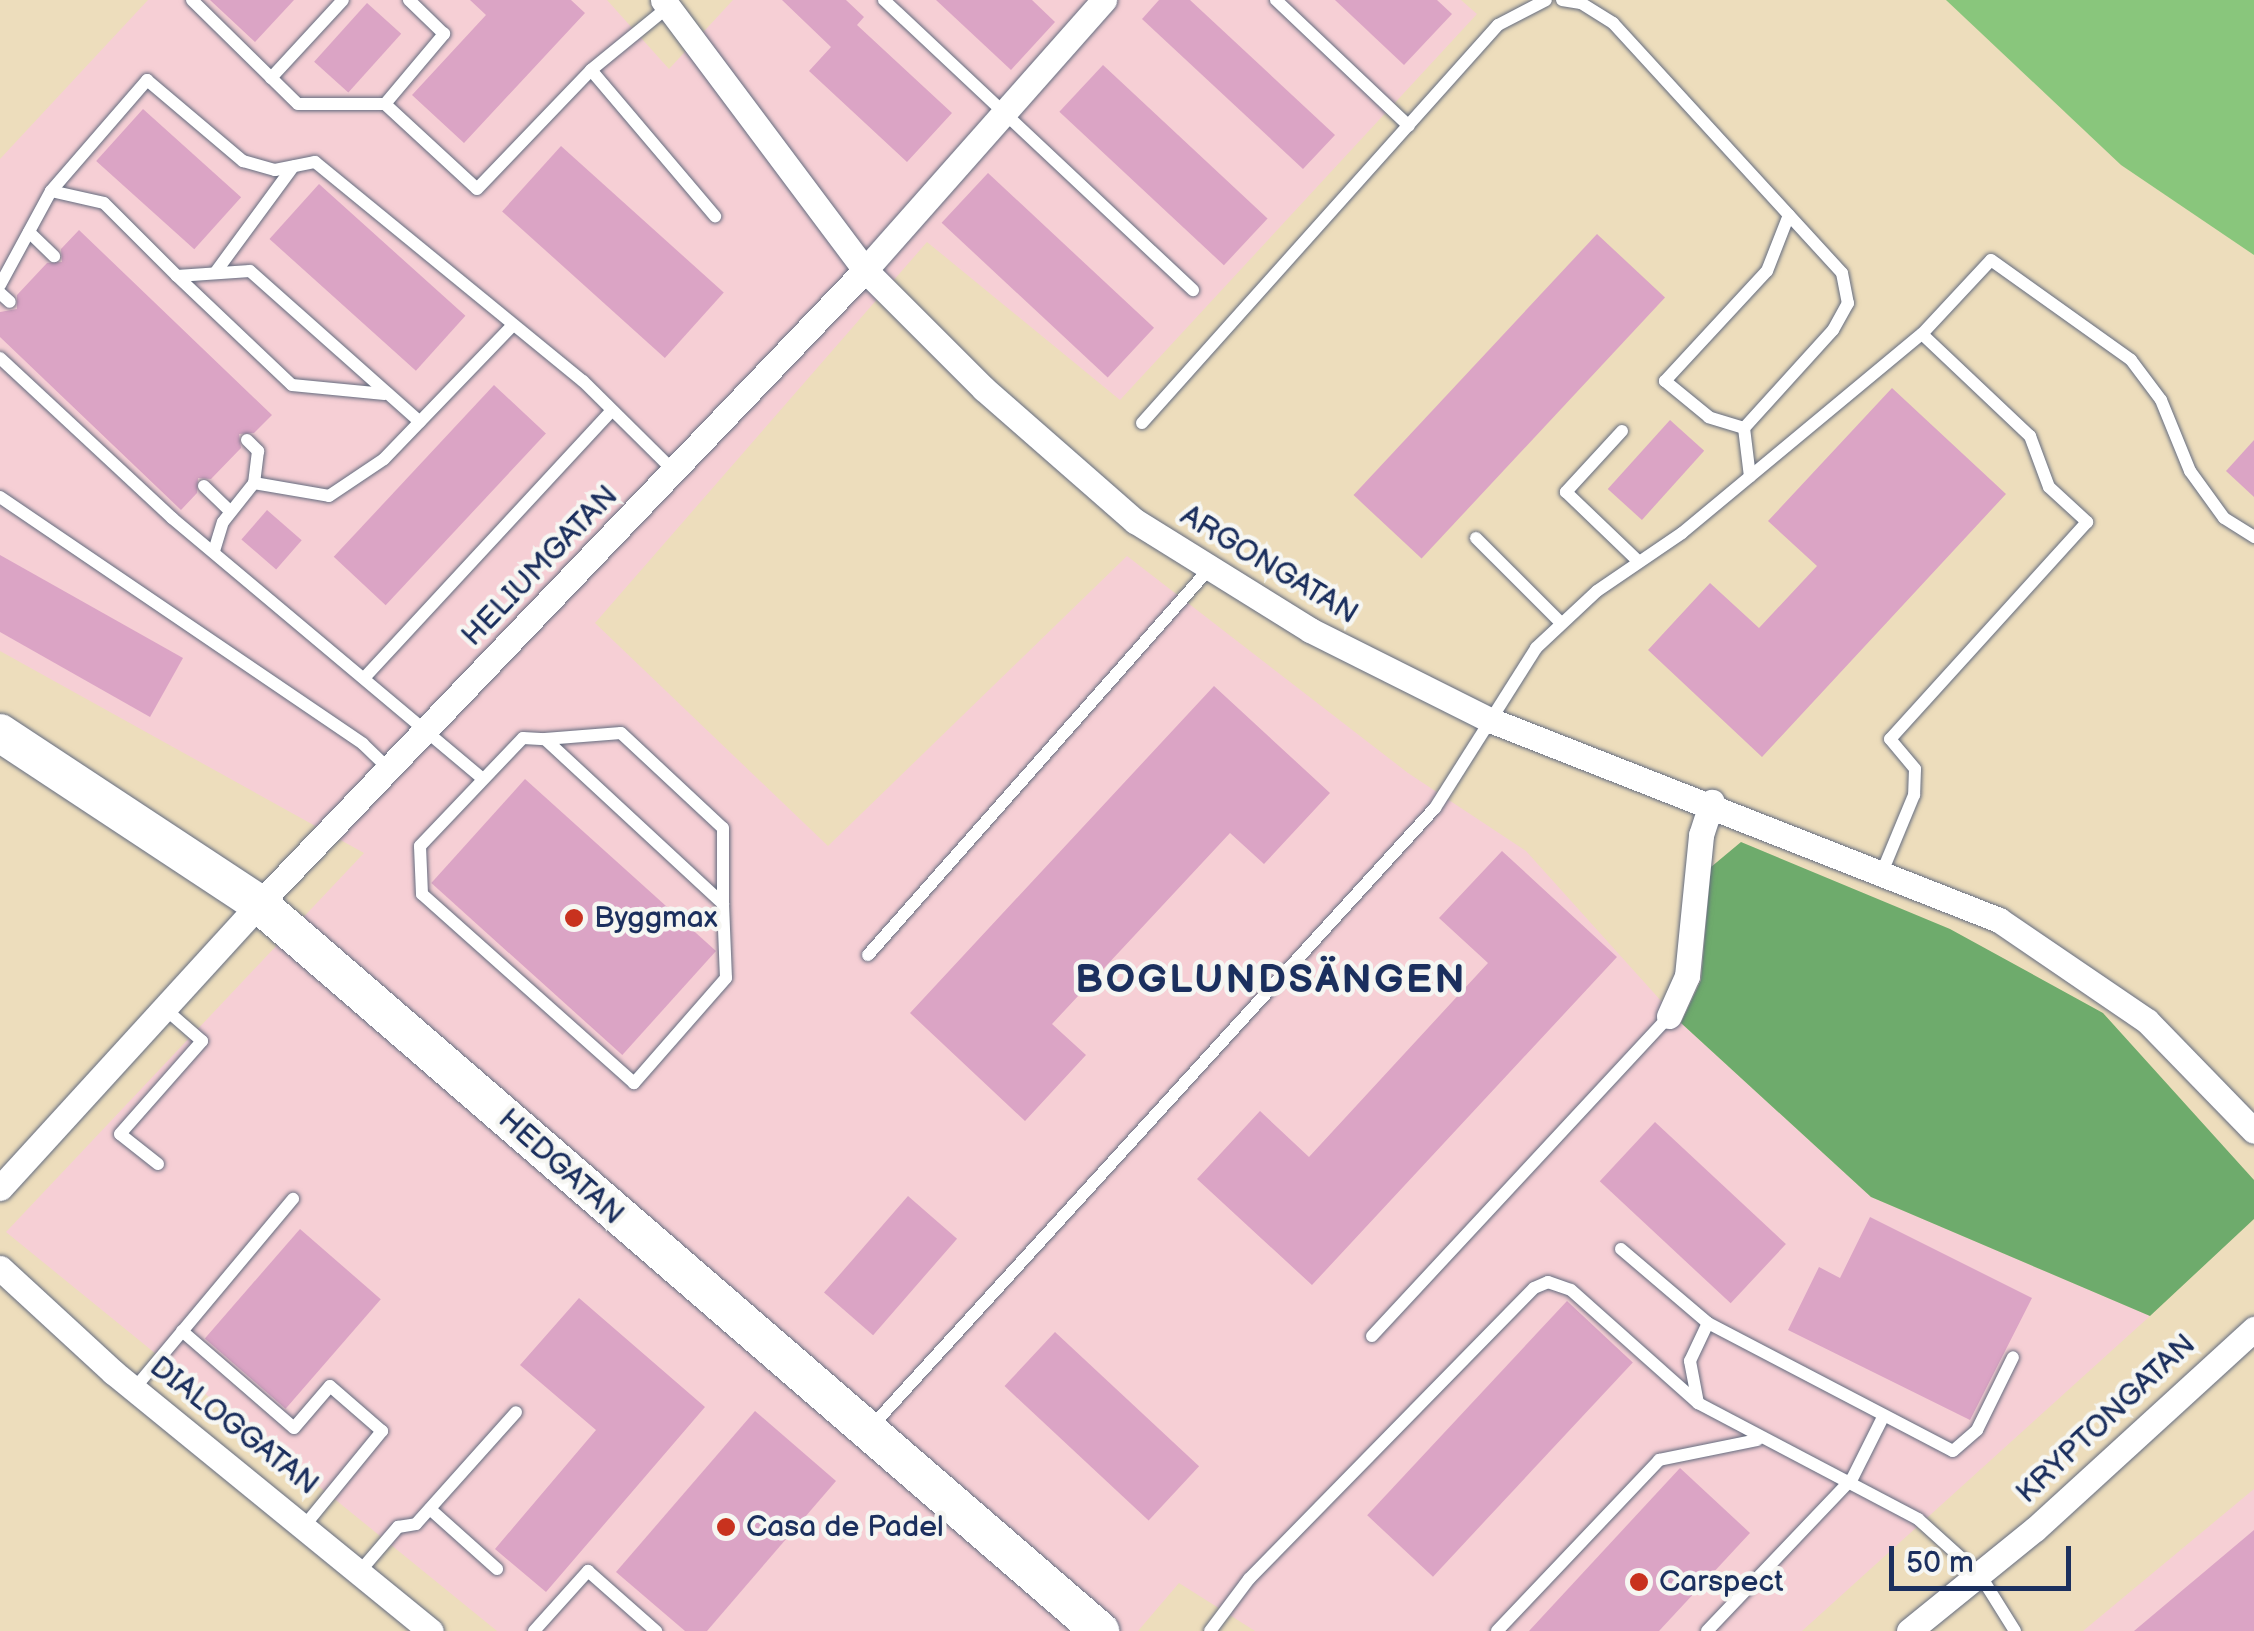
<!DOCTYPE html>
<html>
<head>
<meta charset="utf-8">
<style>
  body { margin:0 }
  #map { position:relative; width:2254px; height:1631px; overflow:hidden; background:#edddbc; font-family:"Balsamiq Sans",sans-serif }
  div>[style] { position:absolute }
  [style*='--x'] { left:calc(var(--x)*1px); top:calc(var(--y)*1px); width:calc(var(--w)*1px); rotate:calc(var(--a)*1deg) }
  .built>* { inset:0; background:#f6cfd5 }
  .green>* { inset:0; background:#89c67c }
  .forest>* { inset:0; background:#6eab6c }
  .building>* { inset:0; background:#dba4c5; transform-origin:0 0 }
  .roads { filter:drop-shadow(0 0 2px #646c7f) drop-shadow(0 0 2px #646c7f) }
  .lane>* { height:12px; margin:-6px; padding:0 6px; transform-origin:6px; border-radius:6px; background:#fff }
  .street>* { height:25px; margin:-12.5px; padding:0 12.5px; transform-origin:12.5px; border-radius:12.5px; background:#fff }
  .secondary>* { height:38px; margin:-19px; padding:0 19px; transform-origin:19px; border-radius:19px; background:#fff }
  .dots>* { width:28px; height:28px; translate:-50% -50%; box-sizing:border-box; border:5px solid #f6f6f2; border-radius:50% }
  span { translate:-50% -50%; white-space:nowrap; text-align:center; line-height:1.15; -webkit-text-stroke:9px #f6f6f2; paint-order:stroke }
  .street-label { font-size:30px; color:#1b2f5e }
  .poi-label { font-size:30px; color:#1b2f5e }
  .left { translate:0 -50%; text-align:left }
  .district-label { font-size:40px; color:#1b2f5e; font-weight:700; letter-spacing:2.5px }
  .scale { position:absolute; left:1889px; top:1546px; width:182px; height:45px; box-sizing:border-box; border:5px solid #1b2f5e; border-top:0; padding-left:12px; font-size:30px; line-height:35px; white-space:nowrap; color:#1b2f5e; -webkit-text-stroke:8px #f6f6f2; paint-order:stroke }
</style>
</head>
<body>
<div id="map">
  <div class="built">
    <i style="clip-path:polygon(148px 0,607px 0,669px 69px,733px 0,1461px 0,1477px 14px,1120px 400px,927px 242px,595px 623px,828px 846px,1127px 556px,1408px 773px,1526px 851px,1681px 1023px,1871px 1197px,2150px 1316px,1802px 1631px,1255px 1631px,1179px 1583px,1138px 1631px,497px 1631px,6px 1232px,364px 853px,0 651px,0 159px)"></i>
    <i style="clip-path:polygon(2254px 1489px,2254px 1631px,2083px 1631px)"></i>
  </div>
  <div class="green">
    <i style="clip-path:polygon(1946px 0,2254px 0,2254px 255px,2121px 165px)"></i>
  </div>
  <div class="forest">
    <i style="clip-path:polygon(1741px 842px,1950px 929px,2103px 1013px,2254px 1180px,2254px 1219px,2150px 1316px,1871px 1197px,1681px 1023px,1701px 980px,1711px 867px)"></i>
  </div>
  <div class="building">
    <i style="clip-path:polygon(210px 0,294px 0,255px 42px)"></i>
    <i style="clip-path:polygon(470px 0,571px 0,585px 13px,464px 143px,412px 95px,486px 15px)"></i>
    <i style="clip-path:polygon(782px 0,846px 0,864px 17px,857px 25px,952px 113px,907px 162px,809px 71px,831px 47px)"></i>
    <i style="clip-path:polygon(936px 0,1032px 0,1055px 22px,1011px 70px)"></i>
    <i style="clip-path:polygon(1159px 0,1190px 0,1335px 135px,1303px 169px,1142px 19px)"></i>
    <i style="clip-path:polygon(1335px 0,1437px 0,1452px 14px,1404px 65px)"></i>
    <i style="left:367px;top:3px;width:46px;height:79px;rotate:42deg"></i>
    <i style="left:1103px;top:65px;width:225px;height:64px;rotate:43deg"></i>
    <i style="left:143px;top:109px;width:132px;height:70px;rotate:42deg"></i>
    <i style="left:561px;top:146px;width:219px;height:88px;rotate:42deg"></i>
    <i style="left:988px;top:173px;width:227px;height:68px;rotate:43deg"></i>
    <i style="left:319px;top:184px;width:197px;height:74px;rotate:42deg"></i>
    <i style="clip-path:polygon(79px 230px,272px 415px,254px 433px,239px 434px,241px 448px,211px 479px,198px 478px,197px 493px,181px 510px,0 337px,0 312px,17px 309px,17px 295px,47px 263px,62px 262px,61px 249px)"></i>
    <i style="left:1597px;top:234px;width:93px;height:357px;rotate:43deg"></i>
    <i style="left:494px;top:385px;width:71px;height:235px;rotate:43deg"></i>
    <i style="clip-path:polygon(1892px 388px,2006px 494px,1762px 757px,1648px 650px,1710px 583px,1759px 628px,1817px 566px,1768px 521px)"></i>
    <i style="left:1670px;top:420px;width:46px;height:93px;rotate:42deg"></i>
    <i style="clip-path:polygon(2254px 440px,2254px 497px,2226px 471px)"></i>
    <i style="left:267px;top:510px;width:46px;height:39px;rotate:41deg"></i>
    <i style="clip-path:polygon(0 555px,183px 658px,150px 717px,0 632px)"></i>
    <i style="clip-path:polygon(1214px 686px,1330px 793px,1264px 864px,1230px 833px,1052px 1024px,1086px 1055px,1025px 1121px,910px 1013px)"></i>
    <i style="left:525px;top:779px;width:257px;height:140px;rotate:42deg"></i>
    <i style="clip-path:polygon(1502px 851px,1617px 957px,1312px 1285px,1197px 1179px,1260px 1111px,1309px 1157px,1488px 963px,1439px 918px)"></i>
    <i style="left:1655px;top:1122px;width:179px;height:81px;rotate:43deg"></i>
    <i style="left:908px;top:1196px;width:65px;height:128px;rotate:41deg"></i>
    <i style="clip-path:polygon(1870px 1217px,2032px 1298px,1970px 1420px,1788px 1330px,1819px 1267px,1840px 1278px)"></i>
    <i style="left:300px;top:1229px;width:107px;height:145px;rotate:41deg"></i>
    <i style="clip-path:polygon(579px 1298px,705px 1407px,546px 1592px,495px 1549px,596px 1430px,520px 1365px)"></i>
    <i style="left:1567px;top:1301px;width:90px;height:293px;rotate:43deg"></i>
    <i style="left:1055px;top:1332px;width:197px;height:74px;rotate:43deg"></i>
    <i style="clip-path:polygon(755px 1411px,836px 1481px,707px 1631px,685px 1631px,616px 1572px)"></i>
    <i style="clip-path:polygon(1680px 1468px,1750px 1533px,1659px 1631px,1529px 1631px)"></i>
    <i style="clip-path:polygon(2254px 1530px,2254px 1631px,2134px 1631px)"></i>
  </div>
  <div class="roads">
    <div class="lane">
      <i style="--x:192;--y:0;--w:148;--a:44.5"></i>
      <i style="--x:298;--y:104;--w:87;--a:0"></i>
      <i style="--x:385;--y:104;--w:125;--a:42.7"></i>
      <i style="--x:477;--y:189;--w:165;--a:-46.2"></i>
      <i style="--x:591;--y:70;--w:99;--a:-39.3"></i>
      <i style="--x:884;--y:0;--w:424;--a:43.2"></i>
      <i style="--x:1276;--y:0;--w:183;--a:43.5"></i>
      <i style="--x:1562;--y:0;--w:19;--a:9"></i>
      <i style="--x:1581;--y:3;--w:38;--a:32"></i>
      <i style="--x:1613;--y:23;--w:339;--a:47.5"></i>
      <i style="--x:1842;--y:273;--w:31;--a:79"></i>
      <i style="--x:1848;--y:303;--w:31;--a:119"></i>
      <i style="--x:1833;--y:330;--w:132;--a:132.2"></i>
      <i style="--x:1744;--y:428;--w:49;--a:83"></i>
      <i style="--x:591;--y:70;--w:192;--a:49.7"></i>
      <i style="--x:271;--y:78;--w:106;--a:-47.3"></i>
      <i style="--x:385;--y:104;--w:92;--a:-49.9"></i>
      <i style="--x:444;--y:34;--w:49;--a:-135.8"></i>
      <i style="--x:51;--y:191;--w:54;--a:12.8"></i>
      <i style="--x:104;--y:203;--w:103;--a:45"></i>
      <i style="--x:177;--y:276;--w:73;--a:-3.9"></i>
      <i style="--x:250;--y:271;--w:227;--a:41.6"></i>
      <i style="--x:29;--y:232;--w:35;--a:44"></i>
      <i style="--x:215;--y:273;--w:132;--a:-53.7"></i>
      <i style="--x:177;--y:276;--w:158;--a:43.5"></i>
      <i style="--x:292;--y:385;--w:93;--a:5.5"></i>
      <i style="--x:0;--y:285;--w:107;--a:-61.5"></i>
      <i style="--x:51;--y:191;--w:147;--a:-49.1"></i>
      <i style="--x:147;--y:80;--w:126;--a:40.2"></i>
      <i style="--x:243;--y:161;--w:33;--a:16"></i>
      <i style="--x:275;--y:170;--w:41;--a:-11.3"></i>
      <i style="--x:315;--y:162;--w:346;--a:39.3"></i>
      <i style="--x:583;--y:381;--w:129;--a:44.7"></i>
      <i style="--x:0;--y:293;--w:13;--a:42"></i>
      <i style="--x:1922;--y:334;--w:101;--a:-47"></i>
      <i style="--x:1991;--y:260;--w:172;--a:35.5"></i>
      <i style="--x:2131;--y:360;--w:50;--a:53.1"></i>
      <i style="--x:2161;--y:400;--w:77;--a:67.8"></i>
      <i style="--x:2190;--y:471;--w:58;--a:54.1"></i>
      <i style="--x:2224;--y:518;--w:36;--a:32"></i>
      <i style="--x:0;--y:358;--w:235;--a:42.9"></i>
      <i style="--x:172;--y:518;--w:406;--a:40"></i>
      <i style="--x:1142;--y:423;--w:534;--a:-48.19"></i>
      <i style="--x:1498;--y:25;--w:54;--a:-27.5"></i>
      <i style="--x:1744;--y:428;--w:37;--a:-163"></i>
      <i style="--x:1709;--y:417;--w:57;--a:-140.7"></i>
      <i style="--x:1665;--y:381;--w:150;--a:-47.2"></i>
      <i style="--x:1767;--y:271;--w:60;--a:-68.6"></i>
      <i style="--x:1622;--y:431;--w:83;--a:132.6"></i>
      <i style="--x:1566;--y:492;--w:101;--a:43.8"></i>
      <i style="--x:247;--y:440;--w:16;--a:45"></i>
      <i style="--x:258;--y:451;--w:32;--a:97"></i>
      <i style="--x:204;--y:486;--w:37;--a:44"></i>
      <i style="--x:0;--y:497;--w:439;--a:34.2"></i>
      <i style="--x:363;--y:744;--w:36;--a:44"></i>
      <i style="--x:1476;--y:538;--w:120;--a:45"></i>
      <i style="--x:214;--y:551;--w:30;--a:-73"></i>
      <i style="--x:223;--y:522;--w:50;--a:-51.5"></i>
      <i style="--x:254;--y:483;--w:76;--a:9.8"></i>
      <i style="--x:329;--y:496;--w:66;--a:-33.9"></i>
      <i style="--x:384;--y:459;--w:186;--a:-46.1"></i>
      <i style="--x:366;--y:676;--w:362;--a:-47.2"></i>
      <i style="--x:523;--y:738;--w:22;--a:3"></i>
      <i style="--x:545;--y:739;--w:243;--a:42.8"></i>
      <i style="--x:723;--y:904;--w:74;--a:87.7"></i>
      <i style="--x:726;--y:978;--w:140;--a:131.2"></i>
      <i style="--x:634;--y:1083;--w:284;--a:-138.3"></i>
      <i style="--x:422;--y:894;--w:48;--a:-92.4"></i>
      <i style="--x:420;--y:846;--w:149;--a:-46.4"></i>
      <i style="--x:545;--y:739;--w:76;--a:-4.5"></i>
      <i style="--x:621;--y:733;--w:139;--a:43"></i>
      <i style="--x:723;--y:828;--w:76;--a:90"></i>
      <i style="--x:868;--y:955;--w:515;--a:-48.54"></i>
      <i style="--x:158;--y:1164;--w:48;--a:-141.7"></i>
      <i style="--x:120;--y:1134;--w:124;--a:-48.6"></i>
      <i style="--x:202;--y:1041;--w:50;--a:-139"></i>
      <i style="--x:1621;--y:1249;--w:114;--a:40.4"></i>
      <i style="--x:1708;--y:1323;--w:276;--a:27.6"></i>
      <i style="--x:1953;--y:1451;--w:32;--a:-41"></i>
      <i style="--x:1977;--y:1430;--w:81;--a:-63.7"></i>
      <i style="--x:182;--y:1331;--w:148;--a:40.9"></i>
      <i style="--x:294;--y:1428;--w:55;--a:-49.4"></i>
      <i style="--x:330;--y:1386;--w:69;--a:40.9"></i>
      <i style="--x:382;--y:1431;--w:120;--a:129.3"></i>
      <i style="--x:1372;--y:1336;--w:437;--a:-47.1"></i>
      <i style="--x:134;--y:1389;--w:248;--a:-50.1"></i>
      <i style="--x:1698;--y:1403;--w:43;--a:-100.8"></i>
      <i style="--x:1690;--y:1361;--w:42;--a:-64.7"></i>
      <i style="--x:872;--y:1426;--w:836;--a:-47.67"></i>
      <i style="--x:1435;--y:808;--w:189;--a:-57.7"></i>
      <i style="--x:1536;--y:648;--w:83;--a:-43.1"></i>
      <i style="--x:1597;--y:591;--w:103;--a:-34.3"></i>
      <i style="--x:1682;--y:533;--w:312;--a:-39.7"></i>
      <i style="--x:1922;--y:334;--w:149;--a:43.4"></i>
      <i style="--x:2030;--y:436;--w:54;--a:69.6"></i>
      <i style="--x:2049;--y:487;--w:52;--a:42.6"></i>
      <i style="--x:2087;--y:522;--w:293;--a:132.2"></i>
      <i style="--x:1890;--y:739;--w:39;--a:50"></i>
      <i style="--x:1915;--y:769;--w:26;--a:92"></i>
      <i style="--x:1914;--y:795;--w:81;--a:112.5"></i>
      <i style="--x:430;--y:1509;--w:90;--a:41.8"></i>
      <i style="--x:361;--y:1570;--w:57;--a:-49.3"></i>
      <i style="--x:398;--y:1527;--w:18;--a:-9"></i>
      <i style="--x:416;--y:1524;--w:150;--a:-48.2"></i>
      <i style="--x:534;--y:1631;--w:81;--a:-48"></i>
      <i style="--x:588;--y:1571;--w:91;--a:41.4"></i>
      <i style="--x:1210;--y:1631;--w:65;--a:-53.1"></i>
      <i style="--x:1249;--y:1579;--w:407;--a:-45.6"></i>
      <i style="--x:1534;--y:1288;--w:15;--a:-23"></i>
      <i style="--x:1548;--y:1282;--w:24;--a:19"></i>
      <i style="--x:1571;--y:1290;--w:170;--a:41.7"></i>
      <i style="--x:1698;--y:1403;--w:249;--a:27.8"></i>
      <i style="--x:1918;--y:1519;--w:84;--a:42.1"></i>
      <i style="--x:1980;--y:1575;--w:66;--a:58"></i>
      <i style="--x:1497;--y:1631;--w:236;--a:-46.5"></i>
      <i style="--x:1659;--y:1460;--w:100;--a:-11.5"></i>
      <i style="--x:1707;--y:1631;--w:210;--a:-46.4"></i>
      <i style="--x:1852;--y:1479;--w:69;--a:-63.4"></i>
    </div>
    <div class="street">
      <i style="--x:663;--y:0;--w:337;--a:53.2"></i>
      <i style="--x:865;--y:270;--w:168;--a:45"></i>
      <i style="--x:984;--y:389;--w:201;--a:41.2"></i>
      <i style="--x:1135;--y:521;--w:206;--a:31.9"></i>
      <i style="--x:1310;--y:630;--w:201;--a:26.6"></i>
      <i style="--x:1490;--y:720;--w:547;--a:21.45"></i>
      <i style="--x:1999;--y:920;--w:179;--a:34.3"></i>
      <i style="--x:2147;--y:1021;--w:153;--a:45.8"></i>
      <i style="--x:1669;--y:1016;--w:44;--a:-65.8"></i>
      <i style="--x:1687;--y:976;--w:142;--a:-84.3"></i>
      <i style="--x:1701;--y:835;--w:35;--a:-72"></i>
      <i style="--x:0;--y:1188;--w:384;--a:-47.6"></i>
      <i style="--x:259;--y:904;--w:877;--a:-46.29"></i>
      <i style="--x:865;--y:270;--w:361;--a:-48.5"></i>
      <i style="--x:0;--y:1268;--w:154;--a:42.6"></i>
      <i style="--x:113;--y:1372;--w:410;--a:39.2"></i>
      <i style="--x:1909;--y:1631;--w:162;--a:-39"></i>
      <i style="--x:2035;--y:1529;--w:297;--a:-42.4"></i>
    </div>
    <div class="secondary">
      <i style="--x:0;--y:733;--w:310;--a:33.4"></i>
      <i style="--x:259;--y:904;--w:1112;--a:40.84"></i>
    </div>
  </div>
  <div class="dots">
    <i style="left:574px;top:918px;background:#c8321e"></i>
    <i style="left:726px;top:1527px;background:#c8321e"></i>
    <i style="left:1639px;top:1582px;background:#c8321e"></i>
  </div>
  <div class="street-label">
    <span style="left:1269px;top:565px;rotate:31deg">ARGONGATAN</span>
    <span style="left:540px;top:566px;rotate:-46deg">HELIUMGATAN</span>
    <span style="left:561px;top:1167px;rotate:42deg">HEDGATAN</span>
    <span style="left:2106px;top:1419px;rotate:-43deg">KRYPTONGATAN</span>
    <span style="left:234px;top:1426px;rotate:38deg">DIALOGGATAN</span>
  </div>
  <div class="poi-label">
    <span class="left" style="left:594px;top:918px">Byggmax</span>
    <span class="left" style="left:746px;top:1527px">Casa de Padel</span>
    <span class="left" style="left:1659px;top:1582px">Carspect</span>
  </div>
  <div class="district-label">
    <span style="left:1271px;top:980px">BOGLUNDSÄNGEN</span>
  </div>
  <div class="scale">50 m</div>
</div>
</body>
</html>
